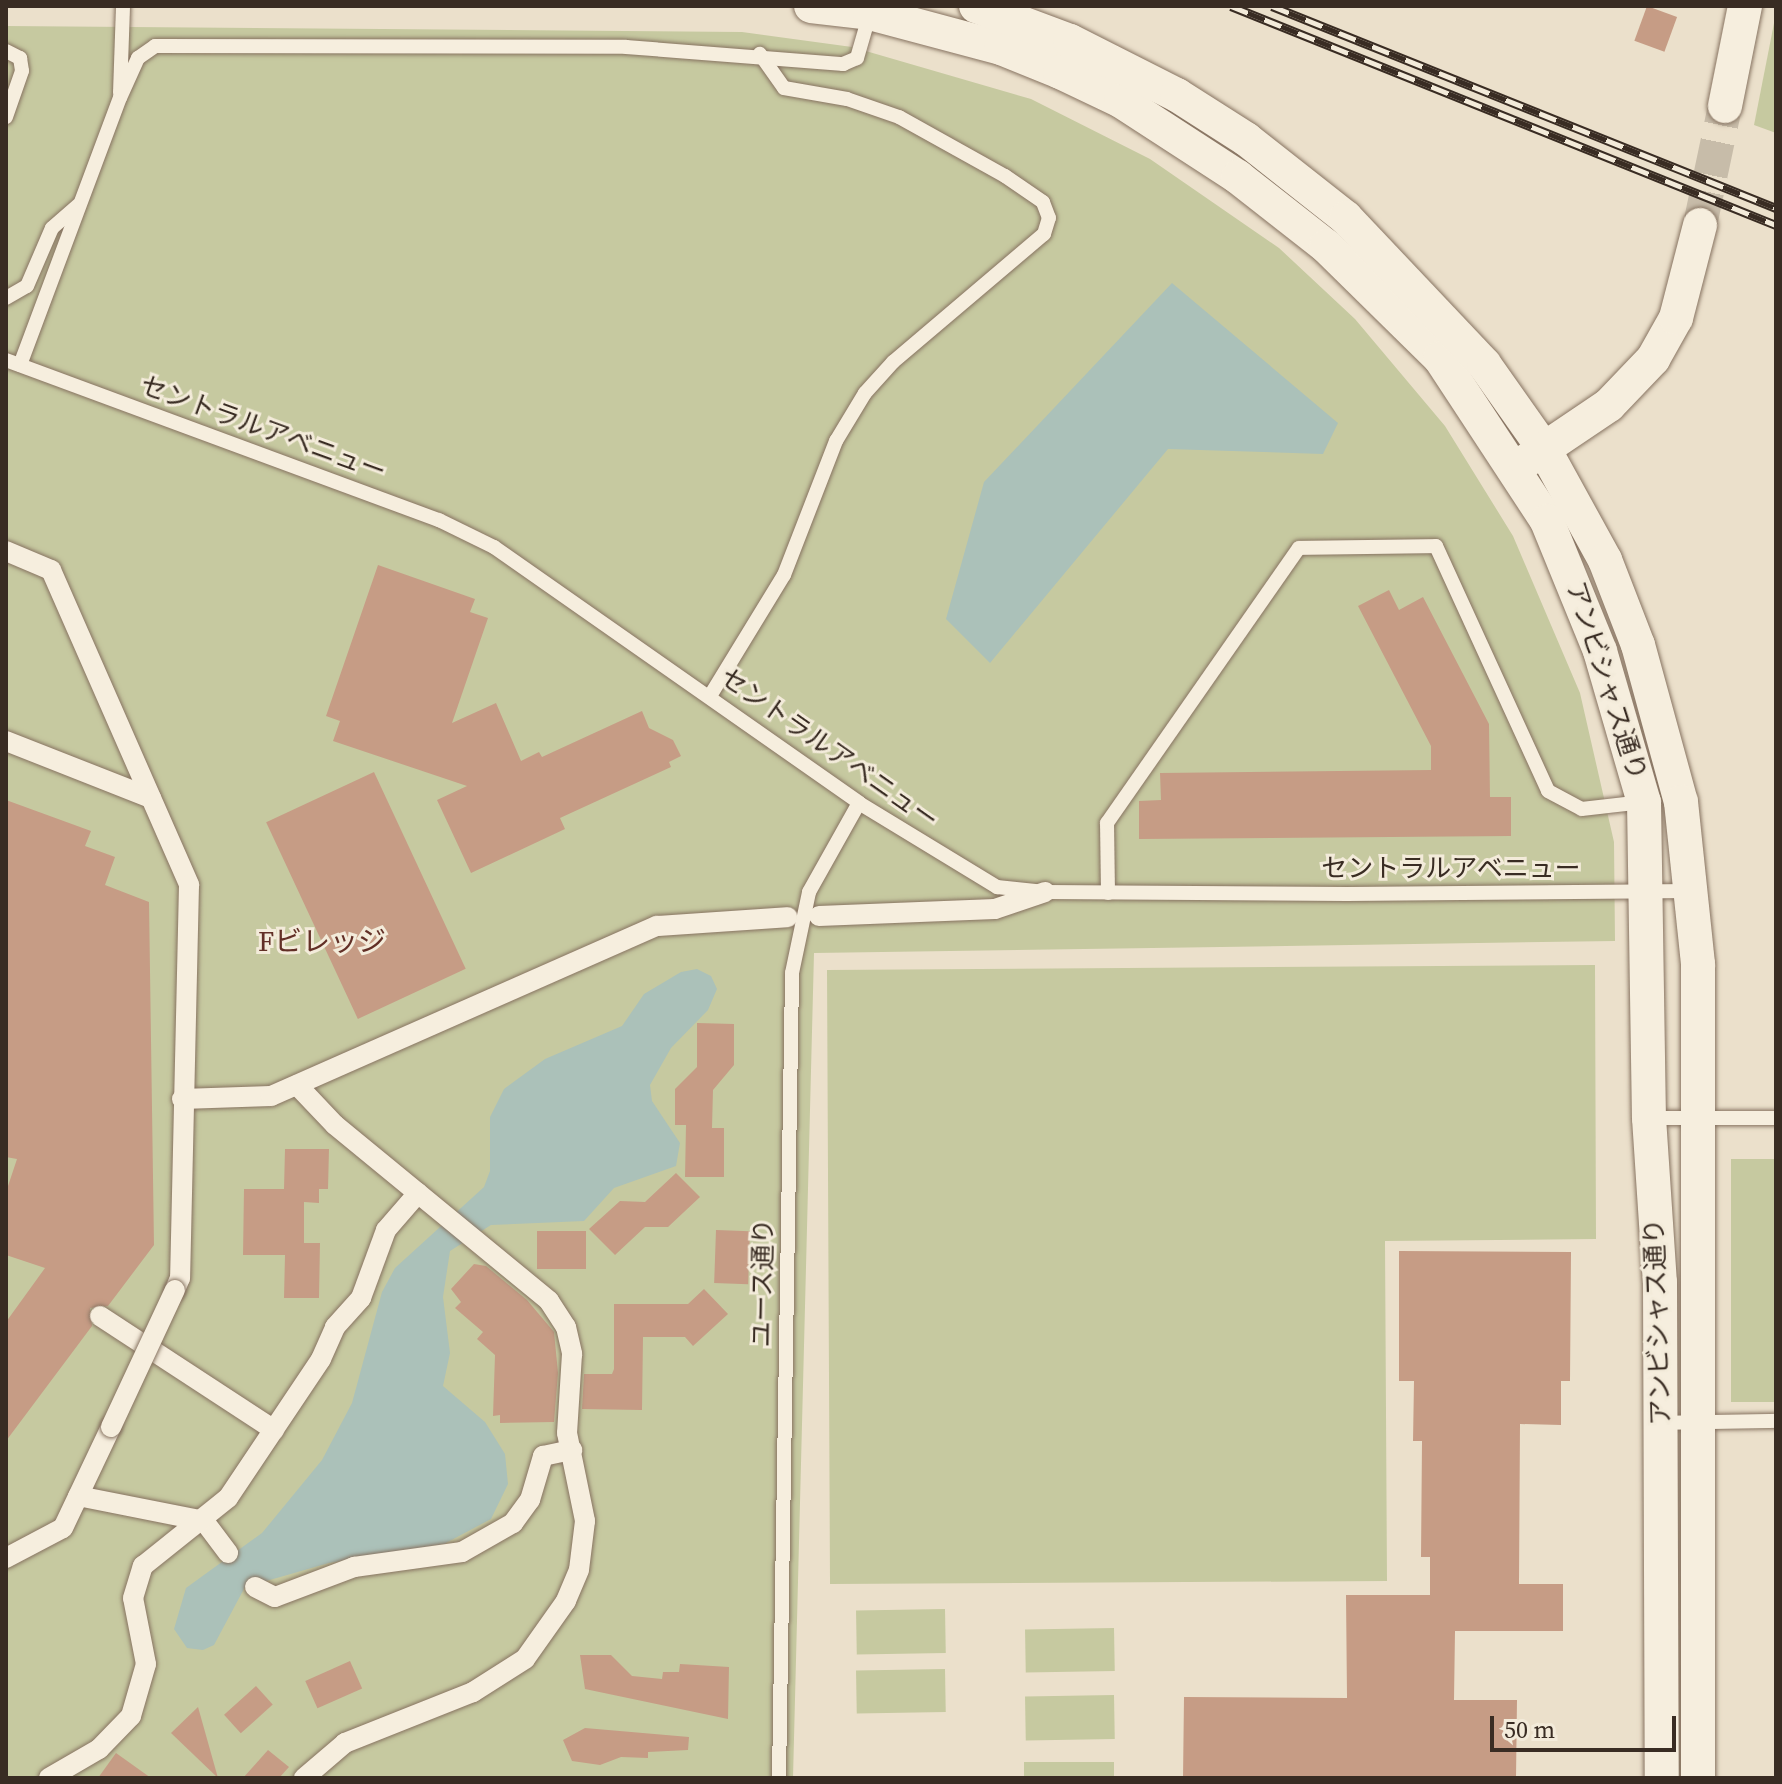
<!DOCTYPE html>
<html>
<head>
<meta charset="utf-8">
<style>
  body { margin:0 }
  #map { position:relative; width:1782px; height:1784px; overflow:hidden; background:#ebe0cb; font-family:"Source Serif 4","Noto Sans JP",serif }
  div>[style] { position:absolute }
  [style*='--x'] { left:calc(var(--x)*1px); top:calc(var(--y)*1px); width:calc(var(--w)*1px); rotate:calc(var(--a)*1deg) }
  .green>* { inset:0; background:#c6c9a0; transform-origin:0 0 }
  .water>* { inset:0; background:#abc1b9 }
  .building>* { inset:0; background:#c69c85; transform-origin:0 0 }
  .tertiary-tunnel>* { height:34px; margin-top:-17px; transform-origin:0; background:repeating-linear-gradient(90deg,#c7bca9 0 34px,transparent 0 51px) }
  .roads { filter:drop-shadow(0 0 2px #877361) drop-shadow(0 0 2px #877361) }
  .service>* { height:14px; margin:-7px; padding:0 7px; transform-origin:7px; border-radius:7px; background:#f6eede }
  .pedestrian>* { height:20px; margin:-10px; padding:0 10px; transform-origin:10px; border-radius:10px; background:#f6eede }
  .tertiary>* { height:34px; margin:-17px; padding:0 17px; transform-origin:17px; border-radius:17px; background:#f6eede }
  .rail>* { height:9px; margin-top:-4.5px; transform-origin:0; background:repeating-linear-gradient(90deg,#f3ebda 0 18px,#392c23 0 36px); box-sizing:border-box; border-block:2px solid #392c23 }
  .bridges { filter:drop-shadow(0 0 2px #877361) drop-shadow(0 0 2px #877361) }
  .pedestrian-bridge>* { height:20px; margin:-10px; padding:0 10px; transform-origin:10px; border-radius:10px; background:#f6eede }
  span { translate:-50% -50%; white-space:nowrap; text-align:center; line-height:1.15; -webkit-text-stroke:6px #f3ebda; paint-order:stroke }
  .street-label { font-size:26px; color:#392c23 }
  .neighbourhood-label { font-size:28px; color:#622f26 }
  .frame { position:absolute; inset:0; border:8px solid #392c23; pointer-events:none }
  .scale { position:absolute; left:1490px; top:1716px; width:186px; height:36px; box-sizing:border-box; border:4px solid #392c23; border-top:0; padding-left:10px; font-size:24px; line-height:28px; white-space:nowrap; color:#392c23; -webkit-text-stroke:6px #f3ebda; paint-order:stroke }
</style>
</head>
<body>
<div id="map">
  <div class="green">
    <i style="clip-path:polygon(1776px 13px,1776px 133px,1754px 125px)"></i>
    <i style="clip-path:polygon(6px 26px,742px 32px,852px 47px,1031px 99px,1150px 159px,1279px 248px,1355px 319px,1445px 426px,1513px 536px,1580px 693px,1614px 842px,1615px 941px,814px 953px,793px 1778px,6px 1778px)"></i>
    <i style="clip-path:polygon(1595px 965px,1596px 1239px,1385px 1241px,1387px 1581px,830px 1584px,827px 970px)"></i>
    <i style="left:1731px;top:1159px;width:45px;height:243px"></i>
    <i style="left:945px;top:1609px;width:44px;height:89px;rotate:89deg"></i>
    <i style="left:1114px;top:1628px;width:43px;height:89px;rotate:89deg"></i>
    <i style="left:945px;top:1669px;width:43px;height:89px;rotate:89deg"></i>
    <i style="left:1114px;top:1695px;width:44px;height:89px;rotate:89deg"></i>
    <i style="left:1114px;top:1762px;width:16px;height:90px;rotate:90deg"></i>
  </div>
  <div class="water">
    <i style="clip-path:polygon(1172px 283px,1338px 423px,1323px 454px,1168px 449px,990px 663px,946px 619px,984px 482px)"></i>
    <i style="clip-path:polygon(697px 969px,711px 976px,717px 989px,708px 1010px,671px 1048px,650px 1085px,652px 1101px,680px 1143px,676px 1166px,614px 1188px,584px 1221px,491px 1225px,450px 1251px,443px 1297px,450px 1353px,443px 1386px,485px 1422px,505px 1454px,508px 1484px,491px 1519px,444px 1544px,329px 1563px,245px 1587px,214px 1645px,203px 1650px,187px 1648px,174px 1629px,186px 1588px,262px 1533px,322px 1460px,352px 1403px,382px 1292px,395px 1268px,484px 1187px,490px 1171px,490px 1117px,504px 1089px,545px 1059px,622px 1026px,644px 994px,681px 972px)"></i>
  </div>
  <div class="building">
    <i style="left:1647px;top:6px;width:32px;height:37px;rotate:20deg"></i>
    <i style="clip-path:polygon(378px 565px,475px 599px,470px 612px,488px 618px,452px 723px,496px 703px,521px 761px,539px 752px,542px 757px,642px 711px,649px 728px,673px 740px,681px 756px,669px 762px,671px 767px,560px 818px,565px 829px,471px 873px,437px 800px,467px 786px,333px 741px,340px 721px,326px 716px)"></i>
    <i style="clip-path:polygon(1389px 590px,1399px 610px,1423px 597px,1489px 724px,1490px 797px,1511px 797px,1511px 836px,1139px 839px,1139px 801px,1161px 800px,1160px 773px,1431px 770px,1431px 746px,1358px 606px)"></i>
    <i style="left:374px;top:772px;width:217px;height:119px;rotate:65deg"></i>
    <i style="clip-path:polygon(6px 800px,91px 831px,85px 846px,115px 857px,105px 885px,149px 902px,154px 1245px,108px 1306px,90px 1308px,92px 1326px,6px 1441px,6px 1322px,45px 1268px,6px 1255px,6px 1192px,17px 1159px,6px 1157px)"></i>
    <i style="clip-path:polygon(697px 1023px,734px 1024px,734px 1065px,713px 1090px,712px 1128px,724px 1128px,724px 1177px,685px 1177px,686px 1125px,675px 1125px,675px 1089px,697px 1067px)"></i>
    <i style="clip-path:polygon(285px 1149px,329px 1149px,328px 1189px,319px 1189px,319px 1203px,304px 1202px,304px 1243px,320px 1243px,319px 1298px,284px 1298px,285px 1255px,243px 1255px,244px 1189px,284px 1189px)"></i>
    <i style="clip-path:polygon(676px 1173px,700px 1197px,668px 1227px,645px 1227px,615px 1255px,589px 1229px,620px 1201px,645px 1202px)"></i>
    <i style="left:716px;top:1230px;width:34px;height:53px;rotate:2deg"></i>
    <i style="left:537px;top:1231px;width:49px;height:38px"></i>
    <i style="clip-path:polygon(1399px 1251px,1571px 1252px,1570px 1381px,1561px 1381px,1561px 1425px,1520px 1424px,1519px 1584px,1563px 1584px,1563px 1631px,1455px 1631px,1454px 1700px,1517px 1700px,1516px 1778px,1183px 1778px,1184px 1697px,1347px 1698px,1346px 1595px,1430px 1595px,1430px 1557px,1421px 1557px,1422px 1441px,1413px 1441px,1414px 1381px,1399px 1381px)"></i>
    <i style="clip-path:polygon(474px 1264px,486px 1266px,527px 1300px,554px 1332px,558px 1373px,554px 1422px,500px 1423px,500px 1415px,493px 1416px,495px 1355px,477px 1339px,483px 1332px,455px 1308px,461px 1302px,451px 1289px)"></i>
    <i style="clip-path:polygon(704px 1289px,728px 1314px,693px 1346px,685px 1337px,643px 1337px,642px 1410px,582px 1409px,584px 1374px,612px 1374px,614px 1369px,614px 1304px,688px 1304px)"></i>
    <i style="clip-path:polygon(580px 1655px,611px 1655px,632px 1676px,662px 1679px,663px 1672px,679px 1672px,680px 1664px,729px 1667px,728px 1719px,585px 1689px)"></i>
    <i style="left:350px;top:1661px;width:30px;height:49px;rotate:66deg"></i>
    <i style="left:256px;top:1686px;width:25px;height:43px;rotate:48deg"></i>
    <i style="clip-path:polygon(198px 1707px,218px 1778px,171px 1733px)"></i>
    <i style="clip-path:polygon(585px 1728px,689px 1737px,688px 1750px,648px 1752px,648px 1758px,621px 1757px,600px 1765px,572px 1761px,563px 1740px)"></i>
    <i style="clip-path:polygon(268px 1750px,289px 1767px,279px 1778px,243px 1778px)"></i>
    <i style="clip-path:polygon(116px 1753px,151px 1778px,98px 1778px)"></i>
  </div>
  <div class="tertiary-tunnel">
    <i style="--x:1700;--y:225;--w:122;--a:-78.1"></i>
  </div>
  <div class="roads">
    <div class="service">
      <i style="--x:6;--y:51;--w:16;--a:27"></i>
      <i style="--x:20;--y:58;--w:13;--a:81"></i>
      <i style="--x:22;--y:71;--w:49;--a:109.2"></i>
      <i style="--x:120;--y:93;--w:87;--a:-88"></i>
      <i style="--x:6;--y:298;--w:24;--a:-30"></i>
      <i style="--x:27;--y:286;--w:63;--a:-66.7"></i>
      <i style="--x:52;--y:228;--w:35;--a:-41"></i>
      <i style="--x:6;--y:360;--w:462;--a:20.3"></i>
      <i style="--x:439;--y:520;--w:61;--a:26.1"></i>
      <i style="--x:494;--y:547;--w:446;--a:35"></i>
      <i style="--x:859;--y:803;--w:162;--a:31.3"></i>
      <i style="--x:997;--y:887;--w:48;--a:5.9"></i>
      <i style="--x:1045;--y:892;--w:302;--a:0.4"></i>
      <i style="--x:1347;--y:894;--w:345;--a:-0.5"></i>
      <i style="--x:20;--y:365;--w:285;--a:-69.5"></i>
      <i style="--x:120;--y:98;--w:44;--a:-65.8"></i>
      <i style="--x:138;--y:58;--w:21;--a:-35"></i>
      <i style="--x:155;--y:46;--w:471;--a:0.1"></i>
      <i style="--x:626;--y:47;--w:218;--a:4.5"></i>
      <i style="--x:843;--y:64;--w:15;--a:-23"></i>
      <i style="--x:857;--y:58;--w:47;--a:-73.9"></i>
      <i style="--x:710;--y:696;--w:142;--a:-58.6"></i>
      <i style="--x:784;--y:575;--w:144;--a:-68.8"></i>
      <i style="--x:836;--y:441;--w:56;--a:-58.9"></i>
      <i style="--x:865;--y:393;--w:42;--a:-47.9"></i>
      <i style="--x:893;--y:362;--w:198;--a:-40.3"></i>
      <i style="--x:1044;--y:234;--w:17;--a:-73"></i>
      <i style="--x:1049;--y:218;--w:17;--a:-111"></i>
      <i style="--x:1043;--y:202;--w:46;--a:-145.6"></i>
      <i style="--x:1005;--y:176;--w:121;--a:-150.9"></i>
      <i style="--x:899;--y:117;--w:55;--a:-160.9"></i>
      <i style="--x:847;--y:99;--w:64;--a:-170.1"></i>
      <i style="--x:784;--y:88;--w:42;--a:-125.2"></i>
      <i style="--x:1108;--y:893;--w:70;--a:-90.8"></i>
      <i style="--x:1107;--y:823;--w:335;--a:-55.1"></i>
      <i style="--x:1299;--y:548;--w:137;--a:-0.8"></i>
      <i style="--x:1436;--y:546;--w:269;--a:65.4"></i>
      <i style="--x:1548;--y:791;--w:38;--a:28"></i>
      <i style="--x:1582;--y:809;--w:61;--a:-6.5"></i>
      <i style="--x:1649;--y:1118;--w:127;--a:0"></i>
      <i style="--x:1661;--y:1423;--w:115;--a:-1"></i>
      <i style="--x:779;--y:1778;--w:805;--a:-89.07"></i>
      <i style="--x:792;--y:973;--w:83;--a:-78.1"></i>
      <i style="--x:809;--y:892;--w:102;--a:-60.7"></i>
    </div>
    <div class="pedestrian">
      <i style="--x:6;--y:551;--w:49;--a:22.9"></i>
      <i style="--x:51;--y:570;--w:344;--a:66.3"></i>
      <i style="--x:189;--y:885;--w:393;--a:91.3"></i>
      <i style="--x:180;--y:1278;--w:13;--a:113"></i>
      <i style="--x:6;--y:741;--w:156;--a:21.5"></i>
      <i style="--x:819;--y:916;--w:176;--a:-2.3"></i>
      <i style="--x:995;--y:909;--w:53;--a:-18.8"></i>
      <i style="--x:297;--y:1085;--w:55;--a:46.5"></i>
      <i style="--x:335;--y:1125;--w:277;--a:39.4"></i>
      <i style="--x:549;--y:1301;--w:31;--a:57"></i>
      <i style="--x:566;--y:1327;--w:28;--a:77"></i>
      <i style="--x:572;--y:1354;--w:79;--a:93.6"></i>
      <i style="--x:567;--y:1433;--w:90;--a:78.4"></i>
      <i style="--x:585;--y:1521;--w:49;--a:97"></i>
      <i style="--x:579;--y:1570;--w:34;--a:113"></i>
      <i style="--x:566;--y:1601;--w:71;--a:125.3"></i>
      <i style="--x:525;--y:1659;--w:62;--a:147.6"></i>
      <i style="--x:473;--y:1692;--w:138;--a:158.3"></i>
      <i style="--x:345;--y:1743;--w:54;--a:139.5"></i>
      <i style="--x:182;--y:1099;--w:89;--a:-1.9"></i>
      <i style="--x:271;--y:1096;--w:422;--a:-23.8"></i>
      <i style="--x:657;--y:926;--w:131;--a:-3.9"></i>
      <i style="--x:100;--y:1316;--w:208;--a:33.2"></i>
      <i style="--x:78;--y:1496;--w:128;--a:11.2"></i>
      <i style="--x:204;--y:1521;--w:40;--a:53"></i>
      <i style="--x:6;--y:1558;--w:64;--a:-27.8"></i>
      <i style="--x:63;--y:1528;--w:112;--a:-64.6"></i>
      <i style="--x:255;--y:1587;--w:22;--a:27"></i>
      <i style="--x:275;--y:1597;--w:85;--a:-20.8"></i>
      <i style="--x:354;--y:1567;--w:109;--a:-7.9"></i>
      <i style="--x:462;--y:1552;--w:59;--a:-29.6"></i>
      <i style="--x:513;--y:1523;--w:29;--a:-54"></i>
      <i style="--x:530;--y:1500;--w:46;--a:-73.5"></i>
      <i style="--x:543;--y:1456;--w:30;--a:-12"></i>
      <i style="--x:49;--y:1778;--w:58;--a:-30.1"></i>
      <i style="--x:99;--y:1749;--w:46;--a:-45.9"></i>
      <i style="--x:131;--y:1716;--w:54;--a:-73.9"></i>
      <i style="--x:146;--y:1664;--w:67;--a:-101.1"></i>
      <i style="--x:133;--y:1598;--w:34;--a:-73"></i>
      <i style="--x:143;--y:1566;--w:109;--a:-38.7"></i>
      <i style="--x:228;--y:1498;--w:167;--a:-56.2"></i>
      <i style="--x:321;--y:1359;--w:35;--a:-66"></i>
      <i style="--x:335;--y:1327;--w:39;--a:-48"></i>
      <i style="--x:361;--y:1298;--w:72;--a:-69.8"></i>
      <i style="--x:386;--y:1230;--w:49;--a:-49.1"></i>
    </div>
    <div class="tertiary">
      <i style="--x:811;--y:6;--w:59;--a:6.8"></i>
      <i style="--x:870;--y:13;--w:136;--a:15"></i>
      <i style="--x:1001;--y:48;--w:64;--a:22.1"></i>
      <i style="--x:1060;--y:72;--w:68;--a:25.4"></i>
      <i style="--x:1121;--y:101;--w:140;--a:33"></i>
      <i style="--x:1238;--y:177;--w:112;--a:38.1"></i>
      <i style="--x:1326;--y:246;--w:160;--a:44.5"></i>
      <i style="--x:1440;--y:358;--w:195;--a:56.7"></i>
      <i style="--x:1547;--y:521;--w:140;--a:67.8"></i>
      <i style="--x:1600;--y:651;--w:157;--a:73.8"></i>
      <i style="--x:1644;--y:802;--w:316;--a:89.1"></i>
      <i style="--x:1649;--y:1118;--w:164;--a:86.2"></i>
      <i style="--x:1660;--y:1282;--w:496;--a:89.8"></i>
      <i style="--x:976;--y:6;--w:100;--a:20.4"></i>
      <i style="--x:1070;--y:41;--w:120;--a:26.8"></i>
      <i style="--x:1177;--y:95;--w:82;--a:32.5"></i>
      <i style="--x:1246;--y:139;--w:127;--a:38.3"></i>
      <i style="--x:1346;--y:218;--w:201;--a:46.6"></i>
      <i style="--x:1484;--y:364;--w:104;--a:54.8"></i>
      <i style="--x:1544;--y:449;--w:127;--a:61.2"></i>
      <i style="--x:1605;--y:560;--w:91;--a:68.8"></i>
      <i style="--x:1638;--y:645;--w:163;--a:74.7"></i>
      <i style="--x:1681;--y:802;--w:163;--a:84"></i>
      <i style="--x:1698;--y:964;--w:814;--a:90"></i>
      <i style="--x:1725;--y:106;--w:102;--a:-78.7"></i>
      <i style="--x:1526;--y:461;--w:100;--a:-34"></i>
      <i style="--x:1609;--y:405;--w:64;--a:-46.3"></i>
      <i style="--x:1653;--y:359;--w:47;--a:-60.7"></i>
      <i style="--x:1676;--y:318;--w:96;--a:-75.5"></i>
    </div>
  </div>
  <div class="rail">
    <i style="--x:1231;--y:6;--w:587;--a:21.89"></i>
    <i style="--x:1272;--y:6;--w:543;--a:21.84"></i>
  </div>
  <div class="bridges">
    <div class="pedestrian-bridge">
      <i style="--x:111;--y:1427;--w:151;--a:-65"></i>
    </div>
  </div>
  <div class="street-label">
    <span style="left:263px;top:429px;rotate:20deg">セントラルアベニュー</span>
    <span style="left:1606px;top:681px;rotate:72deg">アンビシャス通り</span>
    <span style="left:829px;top:749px;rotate:35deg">セントラルアベニュー</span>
    <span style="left:1451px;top:869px">セントラルアベニュー</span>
    <span style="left:763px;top:1283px;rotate:-89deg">ユース通り</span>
    <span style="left:1658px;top:1322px;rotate:-92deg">アンビシャス通り</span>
  </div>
  <div class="neighbourhood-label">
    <span style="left:322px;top:941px">Fビレッジ</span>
  </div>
  <div class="frame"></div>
  <div class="scale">50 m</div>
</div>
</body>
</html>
